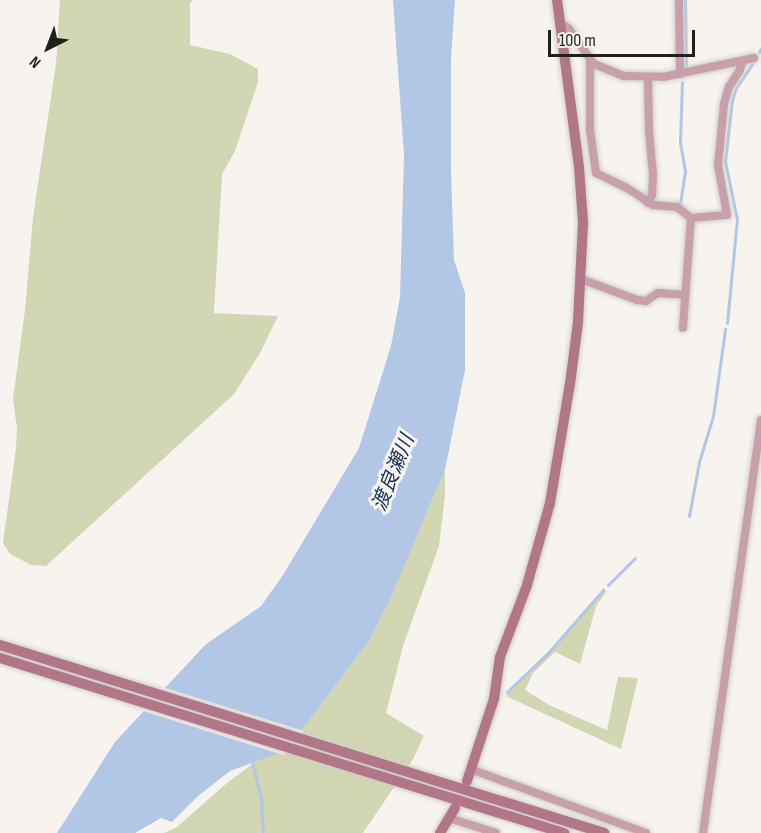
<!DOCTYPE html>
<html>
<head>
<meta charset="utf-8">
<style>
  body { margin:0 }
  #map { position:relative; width:761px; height:833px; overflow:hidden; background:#f7f3ef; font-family:"Sofia Sans Condensed","Noto Sans JP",sans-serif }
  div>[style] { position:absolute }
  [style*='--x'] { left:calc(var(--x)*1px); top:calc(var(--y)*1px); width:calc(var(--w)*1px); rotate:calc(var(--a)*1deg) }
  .green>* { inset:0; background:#d3d6b2 }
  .water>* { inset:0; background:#b2c6e6 }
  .pier>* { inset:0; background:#f7f3ef }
  .stream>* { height:3px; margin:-1.5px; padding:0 1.5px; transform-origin:1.5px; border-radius:1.5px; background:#b2c6e6 }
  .roads { filter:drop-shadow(0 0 2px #d0cdc9) drop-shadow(0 0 2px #d0cdc9) }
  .street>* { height:8px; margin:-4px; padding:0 4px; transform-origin:4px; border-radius:4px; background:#c8a0ab }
  .secondary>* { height:10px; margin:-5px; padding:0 5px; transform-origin:5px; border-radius:5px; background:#b17788 }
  span { translate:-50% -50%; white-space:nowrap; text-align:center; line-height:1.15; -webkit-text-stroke:6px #f7f3ef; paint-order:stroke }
  .water-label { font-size:20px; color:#162e58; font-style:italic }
  .north { position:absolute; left:18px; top:18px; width:60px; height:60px; -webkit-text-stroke:4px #f7f3ef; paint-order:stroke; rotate:222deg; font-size:16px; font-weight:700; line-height:24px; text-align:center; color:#201f1e }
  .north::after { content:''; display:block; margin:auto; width:21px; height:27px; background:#201f1e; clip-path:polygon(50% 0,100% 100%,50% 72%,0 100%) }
  .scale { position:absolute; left:548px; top:30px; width:147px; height:27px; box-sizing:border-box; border:3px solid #201f1e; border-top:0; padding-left:8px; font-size:18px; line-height:21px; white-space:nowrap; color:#201f1e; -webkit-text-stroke:4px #f7f3ef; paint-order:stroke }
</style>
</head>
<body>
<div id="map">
  <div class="green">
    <i style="clip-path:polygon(60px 0,193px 0,190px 3px,190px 45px,230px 54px,258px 69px,258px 82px,235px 151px,222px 174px,214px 313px,278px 316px,260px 353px,234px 394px,46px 566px,31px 565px,10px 554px,3px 543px,16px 448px,17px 429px,13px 399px,25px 310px,33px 217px,56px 64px)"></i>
    <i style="clip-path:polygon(445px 470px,445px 495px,439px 546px,404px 643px,386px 713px,424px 736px,413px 759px,363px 833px,164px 833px,177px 827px,227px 783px,309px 721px,369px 641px,391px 596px)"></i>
    <i style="clip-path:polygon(604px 591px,607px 591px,596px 606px,580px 664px,555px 652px,533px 673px,525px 690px,549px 705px,607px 730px,618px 677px,638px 678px,621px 749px,506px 696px,549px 654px)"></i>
  </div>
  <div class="water">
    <i style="clip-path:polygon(393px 0,455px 0,451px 58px,451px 172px,454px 260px,465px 293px,465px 370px,445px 470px,391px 597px,369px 641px,309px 721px,282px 752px,230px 771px,198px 796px,172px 822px,161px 818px,135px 833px,57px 833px,115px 742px,205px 645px,261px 606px,283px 575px,359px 448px,391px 346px,400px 297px,404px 155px)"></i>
  </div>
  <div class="pier">
    <i style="clip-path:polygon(162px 687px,304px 731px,283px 755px,140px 710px)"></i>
  </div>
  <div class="stream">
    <i style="--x:685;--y:0;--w:68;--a:89.2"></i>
    <i style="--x:759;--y:52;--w:4;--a:-63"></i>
    <i style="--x:680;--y:203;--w:32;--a:-81"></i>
    <i style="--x:685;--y:171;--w:29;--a:-100"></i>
    <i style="--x:680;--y:142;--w:60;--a:-88.1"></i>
    <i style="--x:727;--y:323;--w:103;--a:-84.5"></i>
    <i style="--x:737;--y:220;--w:60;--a:-101.5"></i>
    <i style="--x:725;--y:161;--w:61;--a:-83.5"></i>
    <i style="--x:732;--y:100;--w:13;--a:-72"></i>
    <i style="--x:736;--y:88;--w:29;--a:-56"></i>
    <i style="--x:689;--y:516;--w:55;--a:-79.5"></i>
    <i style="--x:699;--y:462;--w:48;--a:-73.1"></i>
    <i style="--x:713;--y:416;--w:88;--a:-82.1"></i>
    <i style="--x:608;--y:585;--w:38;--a:-45"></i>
    <i style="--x:507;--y:692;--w:57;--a:-43.6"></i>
    <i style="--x:548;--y:653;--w:84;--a:-48.9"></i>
    <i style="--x:251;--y:758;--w:41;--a:76"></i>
    <i style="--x:261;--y:798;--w:35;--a:87"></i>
  </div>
  <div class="roads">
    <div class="street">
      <i style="--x:679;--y:0;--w:74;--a:89.2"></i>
      <i style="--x:561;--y:23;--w:10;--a:37"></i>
      <i style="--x:569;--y:29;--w:43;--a:54.5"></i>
      <i style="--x:594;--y:64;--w:32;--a:22"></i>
      <i style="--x:624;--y:76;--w:39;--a:1"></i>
      <i style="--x:663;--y:77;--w:93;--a:-11.8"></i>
      <i style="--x:590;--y:60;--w:70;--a:90"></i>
      <i style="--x:590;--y:130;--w:43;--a:82.1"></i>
      <i style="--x:596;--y:173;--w:34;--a:26"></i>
      <i style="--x:627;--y:188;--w:31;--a:33"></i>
      <i style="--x:653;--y:205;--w:24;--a:5"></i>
      <i style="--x:677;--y:207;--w:18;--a:38"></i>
      <i style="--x:691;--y:218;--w:110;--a:94.2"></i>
      <i style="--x:648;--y:203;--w:9;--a:-63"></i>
      <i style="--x:652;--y:195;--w:20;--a:-87"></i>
      <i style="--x:653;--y:175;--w:44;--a:-95.2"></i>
      <i style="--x:649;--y:131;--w:53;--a:-91.1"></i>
      <i style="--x:691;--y:218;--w:36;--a:-5"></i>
      <i style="--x:727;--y:215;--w:51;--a:-100.2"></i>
      <i style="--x:718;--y:165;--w:61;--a:-84.4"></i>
      <i style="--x:724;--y:104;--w:18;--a:-74"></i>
      <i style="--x:729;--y:87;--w:20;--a:-57"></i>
      <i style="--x:740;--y:70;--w:9;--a:-77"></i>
      <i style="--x:581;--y:279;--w:60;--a:20.6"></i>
      <i style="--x:637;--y:300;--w:9;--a:6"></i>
      <i style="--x:646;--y:301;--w:14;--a:-34"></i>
      <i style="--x:658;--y:293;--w:27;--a:4"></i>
      <i style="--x:473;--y:770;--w:184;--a:20"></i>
      <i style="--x:449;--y:818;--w:49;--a:17.7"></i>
      <i style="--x:703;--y:833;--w:417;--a:-82"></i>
    </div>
    <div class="secondary">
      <i style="--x:0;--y:645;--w:633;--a:17.29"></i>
      <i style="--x:0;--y:658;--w:591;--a:17.24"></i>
      <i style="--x:467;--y:781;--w:86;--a:-71.8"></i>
      <i style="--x:494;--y:699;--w:42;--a:-81.9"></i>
      <i style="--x:500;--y:657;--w:77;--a:-69.4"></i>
      <i style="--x:527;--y:585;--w:85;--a:-74.3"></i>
      <i style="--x:550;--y:503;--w:121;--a:-80.5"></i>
      <i style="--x:570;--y:384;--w:63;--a:-82.6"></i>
      <i style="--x:578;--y:322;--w:100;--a:-87.1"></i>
      <i style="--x:583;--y:222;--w:55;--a:-94.2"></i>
      <i style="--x:579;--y:167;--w:168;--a:-97.5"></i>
      <i style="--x:440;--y:833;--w:29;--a:-59"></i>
    </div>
  </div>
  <div class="water-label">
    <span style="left:394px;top:473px;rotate:-68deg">渡良瀬川</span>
  </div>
  <div class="north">N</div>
  <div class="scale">100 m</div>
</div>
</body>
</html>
